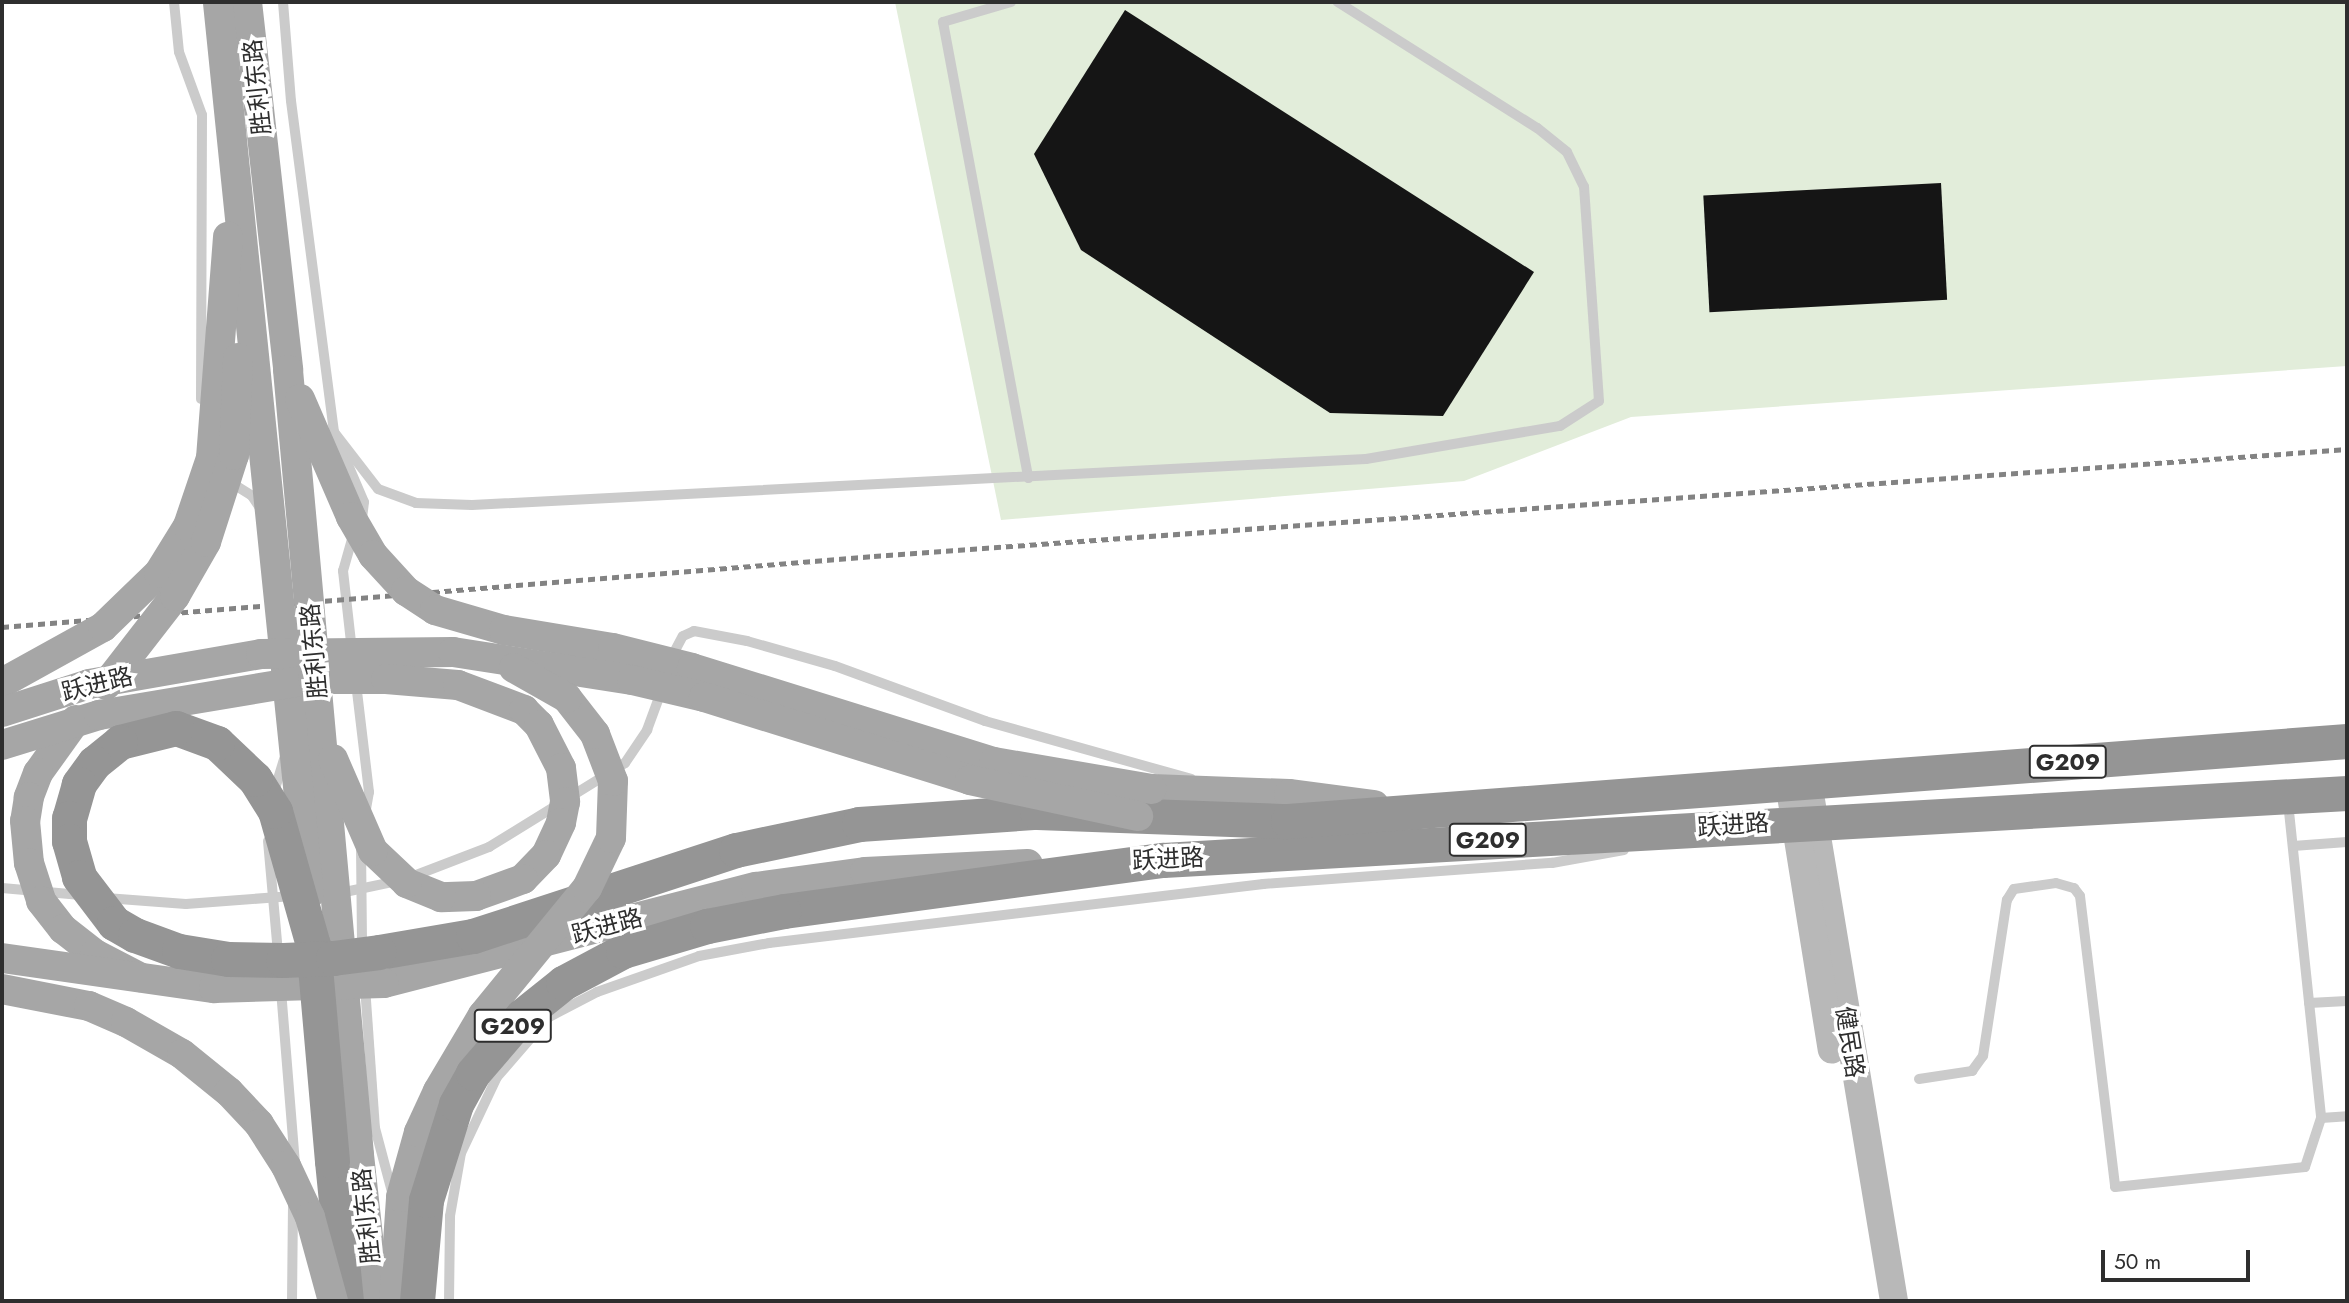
<!DOCTYPE html>
<html>
<head>
<meta charset="utf-8">
<style>
  body { margin:0 }
  #map { position:relative; width:2349px; height:1303px; overflow:hidden; background:#fff; font-family:Jost,"Noto Sans SC",sans-serif }
  div>[style] { position:absolute }
  [style*='--x'] { left:calc(var(--x)*1px); top:calc(var(--y)*1px); width:calc(var(--w)*1px); rotate:calc(var(--a)*1deg) }
  .green>* { inset:0; background:#e2edda }
  .building>* { inset:0; background:#151515; transform-origin:0 0 }
  .lane>* { height:10px; margin:-5px; padding:0 5px; transform-origin:5px; border-radius:5px; background:#cbcbcb }
  .secondary>* { height:28px; margin:-14px; padding:0 14px; transform-origin:14px; border-radius:14px; background:#b8b8b8 }
  .primary>* { height:30px; margin:-15px; padding:0 15px; transform-origin:15px; border-radius:15px; background:#a6a6a6 }
  .highway>* { height:35px; margin:-17.5px; padding:0 17.5px; transform-origin:17.5px; border-radius:17.5px; background:#959595 }
  .rail>* { height:5px; margin-top:-2.5px; transform-origin:0; background:repeating-linear-gradient(90deg,#838383 0 7px,transparent 0 12px) }
  .primary-bridge>* { height:30px; margin:-15px; padding:0 15px; transform-origin:15px; border-radius:15px; background:#a6a6a6 }
  .highway-bridge>* { height:35px; margin:-17.5px; padding:0 17.5px; transform-origin:17.5px; border-radius:17.5px; background:#959595 }
  span { translate:-50% -50%; white-space:nowrap; text-align:center; line-height:1.15; -webkit-text-stroke:7px #fff; paint-order:stroke }
  .shield-label span { padding:2px 5px; background:#fff; border:2px solid; border-radius:5px; -webkit-text-stroke-width:0 }
  .shield-label { font-size:23px; color:#2e2e2e; font-weight:700 }
  .street-label { font-size:24px; color:#2e2e2e }
  .frame { position:absolute; inset:0; border:4px solid #2e2e2e; pointer-events:none }
  .scale { position:absolute; left:2101px; top:1250px; width:149px; height:32px; box-sizing:border-box; border:4px solid #2e2e2e; border-top:0; padding-left:9px; font-size:21px; line-height:24px; white-space:nowrap; color:#2e2e2e; -webkit-text-stroke:5px #fff; paint-order:stroke }
</style>
</head>
<body>
<div id="map">
  <div class="green">
    <i style="clip-path:polygon(895px 2px,2347px 2px,2347px 366px,1631px 417px,1464px 481px,1001px 520px)"></i>
  </div>
  <div class="building">
    <i style="clip-path:polygon(1125px 10px,1534px 272px,1443px 416px,1330px 413px,1081px 250px,1034px 154px)"></i>
    <i style="left:1941px;top:183px;width:117px;height:238px;rotate:87deg"></i>
  </div>
  <div class="lane">
    <i style="--x:174;--y:2;--w:50;--a:84.3"></i>
    <i style="--x:179;--y:52;--w:67;--a:69.9"></i>
    <i style="--x:202;--y:115;--w:284;--a:90.2"></i>
    <i style="--x:283;--y:2;--w:99;--a:85.4"></i>
    <i style="--x:291;--y:101;--w:334;--a:82.6"></i>
    <i style="--x:334;--y:432;--w:76;--a:66.8"></i>
    <i style="--x:364;--y:502;--w:17;--a:97"></i>
    <i style="--x:1011;--y:2;--w:71;--a:163.6"></i>
    <i style="--x:943;--y:22;--w:464;--a:79.4"></i>
    <i style="--x:334;--y:432;--w:72;--a:52.3"></i>
    <i style="--x:378;--y:489;--w:40;--a:20.2"></i>
    <i style="--x:416;--y:503;--w:56;--a:2"></i>
    <i style="--x:472;--y:505;--w:895;--a:-2.95"></i>
    <i style="--x:1366;--y:459;--w:197;--a:-9.7"></i>
    <i style="--x:1560;--y:426;--w:46;--a:-32.7"></i>
    <i style="--x:1599;--y:401;--w:215;--a:-94"></i>
    <i style="--x:1584;--y:187;--w:39;--a:-116"></i>
    <i style="--x:1567;--y:152;--w:38;--a:-141"></i>
    <i style="--x:1537;--y:128;--w:236;--a:-147.7"></i>
    <i style="--x:230;--y:482;--w:26;--a:32"></i>
    <i style="--x:252;--y:496;--w:14;--a:56"></i>
    <i style="--x:352;--y:651;--w:81;--a:-96.4"></i>
    <i style="--x:343;--y:571;--w:41;--a:-74.2"></i>
    <i style="--x:670;--y:660;--w:27;--a:-62"></i>
    <i style="--x:683;--y:636;--w:12;--a:-24"></i>
    <i style="--x:694;--y:631;--w:54;--a:10.7"></i>
    <i style="--x:747;--y:641;--w:91;--a:15.9"></i>
    <i style="--x:835;--y:666;--w:160;--a:20.1"></i>
    <i style="--x:985;--y:721;--w:214;--a:15.7"></i>
    <i style="--x:356;--y:683;--w:110;--a:83.2"></i>
    <i style="--x:369;--y:792;--w:22;--a:100"></i>
    <i style="--x:274;--y:792;--w:34;--a:-73"></i>
    <i style="--x:2288;--y:802;--w:318;--a:84"></i>
    <i style="--x:268;--y:841;--w:113;--a:84.9"></i>
    <i style="--x:361;--y:846;--w:104;--a:89.4"></i>
    <i style="--x:2293;--y:846;--w:54;--a:-4.2"></i>
    <i style="--x:411;--y:877;--w:84;--a:-21"></i>
    <i style="--x:489;--y:847;--w:160;--a:-31.7"></i>
    <i style="--x:625;--y:763;--w:40;--a:-56"></i>
    <i style="--x:647;--y:730;--w:40;--a:-69.8"></i>
    <i style="--x:2;--y:888;--w:79;--a:5.1"></i>
    <i style="--x:340;--y:893;--w:58;--a:-11.9"></i>
    <i style="--x:106;--y:898;--w:80;--a:4.3"></i>
    <i style="--x:186;--y:904;--w:107;--a:-4.3"></i>
    <i style="--x:365;--y:986;--w:142;--a:86"></i>
    <i style="--x:375;--y:1128;--w:66;--a:75.1"></i>
    <i style="--x:281;--y:990;--w:175;--a:85.4"></i>
    <i style="--x:2309;--y:1003;--w:38;--a:-3"></i>
    <i style="--x:1919;--y:1079;--w:54;--a:-8.6"></i>
    <i style="--x:1972;--y:1071;--w:19;--a:-54"></i>
    <i style="--x:1983;--y:1056;--w:158;--a:-81.3"></i>
    <i style="--x:2007;--y:900;--w:13;--a:-58"></i>
    <i style="--x:2014;--y:889;--w:42;--a:-8.1"></i>
    <i style="--x:2056;--y:883;--w:19;--a:16"></i>
    <i style="--x:2074;--y:888;--w:10;--a:53"></i>
    <i style="--x:2080;--y:896;--w:293;--a:83.1"></i>
    <i style="--x:2115;--y:1187;--w:191;--a:-6"></i>
    <i style="--x:2305;--y:1167;--w:52;--a:-71.9"></i>
    <i style="--x:2321;--y:1118;--w:26;--a:-4"></i>
    <i style="--x:292;--y:1301;--w:98;--a:-89.4"></i>
    <i style="--x:449;--y:1301;--w:85;--a:-89.3"></i>
    <i style="--x:450;--y:1216;--w:64;--a:-80.1"></i>
    <i style="--x:461;--y:1153;--w:84;--a:-64.7"></i>
    <i style="--x:497;--y:1077;--w:79;--a:-49.1"></i>
    <i style="--x:549;--y:1017;--w:54;--a:-27.5"></i>
    <i style="--x:597;--y:992;--w:108;--a:-19.4"></i>
    <i style="--x:699;--y:956;--w:71;--a:-10.5"></i>
    <i style="--x:769;--y:943;--w:498;--a:-6.8"></i>
    <i style="--x:1263;--y:884;--w:290;--a:-4.2"></i>
    <i style="--x:1552;--y:863;--w:73;--a:-10.2"></i>
  </div>
  <div class="secondary">
    <i style="--x:1808;--y:782;--w:526;--a:80.59"></i>
    <i style="--x:1789;--y:783;--w:270;--a:80.9"></i>
  </div>
  <div class="primary">
    <i style="--x:1152;--y:789;--w:137;--a:2.1"></i>
    <i style="--x:1289;--y:794;--w:86;--a:7.4"></i>
    <i style="--x:384;--y:983;--w:384;--a:-14.5"></i>
    <i style="--x:756;--y:887;--w:110;--a:-7.8"></i>
    <i style="--x:865;--y:872;--w:163;--a:-2.8"></i>
    <i style="--x:359;--y:1155;--w:147;--a:83.7"></i>
  </div>
  <div class="highway">
    <i style="--x:784;--y:911;--w:382;--a:-7.7"></i>
    <i style="--x:1163;--y:860;--w:1186;--a:-3.24"></i>
    <i style="--x:379;--y:952;--w:95;--a:-9.7"></i>
    <i style="--x:473;--y:936;--w:277;--a:-18.1"></i>
    <i style="--x:736;--y:850;--w:126;--a:-11.9"></i>
    <i style="--x:859;--y:824;--w:178;--a:-3.9"></i>
    <i style="--x:1037;--y:812;--w:251;--a:2.1"></i>
    <i style="--x:1288;--y:821;--w:1062;--a:-4.32"></i>
    <i style="--x:332;--y:1161;--w:141;--a:84.3"></i>
  </div>
  <div class="rail">
    <i style="--x:2;--y:627;--w:875;--a:-4.65"></i>
    <i style="--x:874;--y:556;--w:1477;--a:-4.15"></i>
  </div>
  <div class="primary-bridge">
    <i style="--x:247;--y:2;--w:370;--a:83.6"></i>
    <i style="--x:288;--y:370;--w:788;--a:84.83"></i>
    <i style="--x:218;--y:3;--w:896;--a:84.17"></i>
    <i style="--x:300;--y:399;--w:129;--a:66.6"></i>
    <i style="--x:351;--y:517;--w:44;--a:59.9"></i>
    <i style="--x:373;--y:555;--w:49;--a:47.5"></i>
    <i style="--x:406;--y:591;--w:35;--a:33"></i>
    <i style="--x:435;--y:610;--w:72;--a:16.2"></i>
    <i style="--x:504;--y:630;--w:110;--a:9.4"></i>
    <i style="--x:613;--y:648;--w:81;--a:14.2"></i>
    <i style="--x:692;--y:668;--w:316;--a:17.3"></i>
    <i style="--x:994;--y:762;--w:160;--a:9.7"></i>
    <i style="--x:2;--y:683;--w:115;--a:-29"></i>
    <i style="--x:103;--y:627;--w:78;--a:-44"></i>
    <i style="--x:159;--y:573;--w:55;--a:-58.3"></i>
    <i style="--x:188;--y:526;--w:72;--a:-71.3"></i>
    <i style="--x:211;--y:458;--w:222;--a:-85.6"></i>
    <i style="--x:106;--y:685;--w:113;--a:-52.2"></i>
    <i style="--x:175;--y:596;--w:62;--a:-60.1"></i>
    <i style="--x:206;--y:542;--w:91;--a:-72.2"></i>
    <i style="--x:234;--y:455;--w:97;--a:-87.6"></i>
    <i style="--x:2;--y:712;--w:91;--a:-17.8"></i>
    <i style="--x:89;--y:684;--w:175;--a:-9.9"></i>
    <i style="--x:261;--y:654;--w:192;--a:-0.6"></i>
    <i style="--x:453;--y:652;--w:181;--a:8.9"></i>
    <i style="--x:632;--y:680;--w:74;--a:13.3"></i>
    <i style="--x:704;--y:697;--w:279;--a:17.3"></i>
    <i style="--x:970;--y:780;--w:172;--a:12.1"></i>
    <i style="--x:76;--y:720;--w:65;--a:125.6"></i>
    <i style="--x:38;--y:773;--w:26;--a:111"></i>
    <i style="--x:29;--y:797;--w:24;--a:99"></i>
    <i style="--x:25;--y:821;--w:42;--a:84.6"></i>
    <i style="--x:29;--y:863;--w:40;--a:72"></i>
    <i style="--x:41;--y:901;--w:36;--a:52"></i>
    <i style="--x:63;--y:929;--w:41;--a:38"></i>
    <i style="--x:95;--y:954;--w:50;--a:27.6"></i>
    <i style="--x:2;--y:745;--w:102;--a:-17.2"></i>
    <i style="--x:99;--y:715;--w:217;--a:-9.5"></i>
    <i style="--x:313;--y:679;--w:73;--a:0"></i>
    <i style="--x:386;--y:679;--w:72;--a:4.8"></i>
    <i style="--x:458;--y:685;--w:71;--a:20.7"></i>
    <i style="--x:524;--y:710;--w:21;--a:45"></i>
    <i style="--x:539;--y:725;--w:48;--a:62.9"></i>
    <i style="--x:561;--y:768;--w:34;--a:83"></i>
    <i style="--x:565;--y:802;--w:21;--a:101"></i>
    <i style="--x:561;--y:823;--w:35;--a:115"></i>
    <i style="--x:546;--y:855;--w:33;--a:134"></i>
    <i style="--x:523;--y:879;--w:50;--a:160.1"></i>
    <i style="--x:476;--y:896;--w:35;--a:178"></i>
    <i style="--x:441;--y:897;--w:37;--a:-158"></i>
    <i style="--x:407;--y:883;--w:47;--a:-136.7"></i>
    <i style="--x:373;--y:851;--w:100;--a:-113.5"></i>
    <i style="--x:2;--y:958;--w:214;--a:8.1"></i>
    <i style="--x:214;--y:988;--w:170;--a:-1.7"></i>
    <i style="--x:2;--y:989;--w:89;--a:11.1"></i>
    <i style="--x:89;--y:1006;--w:40;--a:23.4"></i>
    <i style="--x:126;--y:1022;--w:64;--a:29.7"></i>
    <i style="--x:182;--y:1054;--w:60;--a:39"></i>
    <i style="--x:229;--y:1092;--w:44;--a:46.8"></i>
    <i style="--x:259;--y:1124;--w:50;--a:57.3"></i>
    <i style="--x:286;--y:1166;--w:56;--a:64.8"></i>
    <i style="--x:310;--y:1217;--w:87;--a:74.7"></i>
    <i style="--x:394;--y:1301;--w:104;--a:-86.1"></i>
    <i style="--x:401;--y:1197;--w:67;--a:-74.5"></i>
    <i style="--x:419;--y:1132;--w:45;--a:-65.1"></i>
    <i style="--x:438;--y:1091;--w:88;--a:-59.4"></i>
    <i style="--x:483;--y:1015;--w:164;--a:-50.7"></i>
    <i style="--x:587;--y:888;--w:55;--a:-64.4"></i>
    <i style="--x:611;--y:838;--w:57;--a:-88"></i>
    <i style="--x:613;--y:781;--w:50;--a:-111"></i>
    <i style="--x:595;--y:734;--w:46;--a:-127.9"></i>
    <i style="--x:567;--y:698;--w:61;--a:-150.5"></i>
  </div>
  <div class="highway-bridge">
    <i style="--x:332;--y:1161;--w:217;--a:-95"></i>
    <i style="--x:313;--y:945;--w:139;--a:-105.8"></i>
    <i style="--x:275;--y:811;--w:38;--a:-122"></i>
    <i style="--x:255;--y:779;--w:52;--a:-136.5"></i>
    <i style="--x:217;--y:743;--w:44;--a:-159.9"></i>
    <i style="--x:176;--y:728;--w:58;--a:166"></i>
    <i style="--x:120;--y:742;--w:33;--a:141"></i>
    <i style="--x:94;--y:763;--w:26;--a:126"></i>
    <i style="--x:79;--y:784;--w:35;--a:106"></i>
    <i style="--x:69;--y:818;--w:23;--a:90"></i>
    <i style="--x:69;--y:841;--w:37;--a:74"></i>
    <i style="--x:79;--y:877;--w:58;--a:52.7"></i>
    <i style="--x:114;--y:923;--w:24;--a:30"></i>
    <i style="--x:135;--y:935;--w:47;--a:20"></i>
    <i style="--x:179;--y:951;--w:50;--a:9.3"></i>
    <i style="--x:228;--y:959;--w:55;--a:1"></i>
    <i style="--x:283;--y:960;--w:50;--a:-2.3"></i>
    <i style="--x:333;--y:958;--w:46;--a:-7.4"></i>
    <i style="--x:417;--y:1301;--w:101;--a:-84.9"></i>
    <i style="--x:426;--y:1200;--w:101;--a:-72.6"></i>
    <i style="--x:456;--y:1104;--w:35;--a:-61"></i>
    <i style="--x:473;--y:1073;--w:75;--a:-49.3"></i>
    <i style="--x:522;--y:1016;--w:53;--a:-38.8"></i>
    <i style="--x:563;--y:983;--w:68;--a:-28.1"></i>
    <i style="--x:623;--y:951;--w:88;--a:-16.6"></i>
    <i style="--x:707;--y:926;--w:78;--a:-11"></i>
  </div>
  <div class="shield-label">
    <span style="left:2068px;top:762px">G209</span>
    <span style="left:1488px;top:840px">G209</span>
    <span style="left:513px;top:1026px">G209</span>
  </div>
  <div class="street-label">
    <span style="left:257px;top:87px;rotate:-96deg">胜利东路</span>
    <span style="left:314px;top:651px;rotate:-95deg">胜利东路</span>
    <span style="left:97px;top:684px;rotate:-14deg">跃进路</span>
    <span style="left:1733px;top:825px;rotate:-4deg">跃进路</span>
    <span style="left:1168px;top:859px;rotate:-3deg">跃进路</span>
    <span style="left:607px;top:926px;rotate:-15deg">跃进路</span>
    <span style="left:1850px;top:1042px;rotate:81deg">健民路</span>
    <span style="left:366px;top:1216px;rotate:-96deg">胜利东路</span>
  </div>
  <div class="frame"></div>
  <div class="scale">50 m</div>
</div>
</body>
</html>
